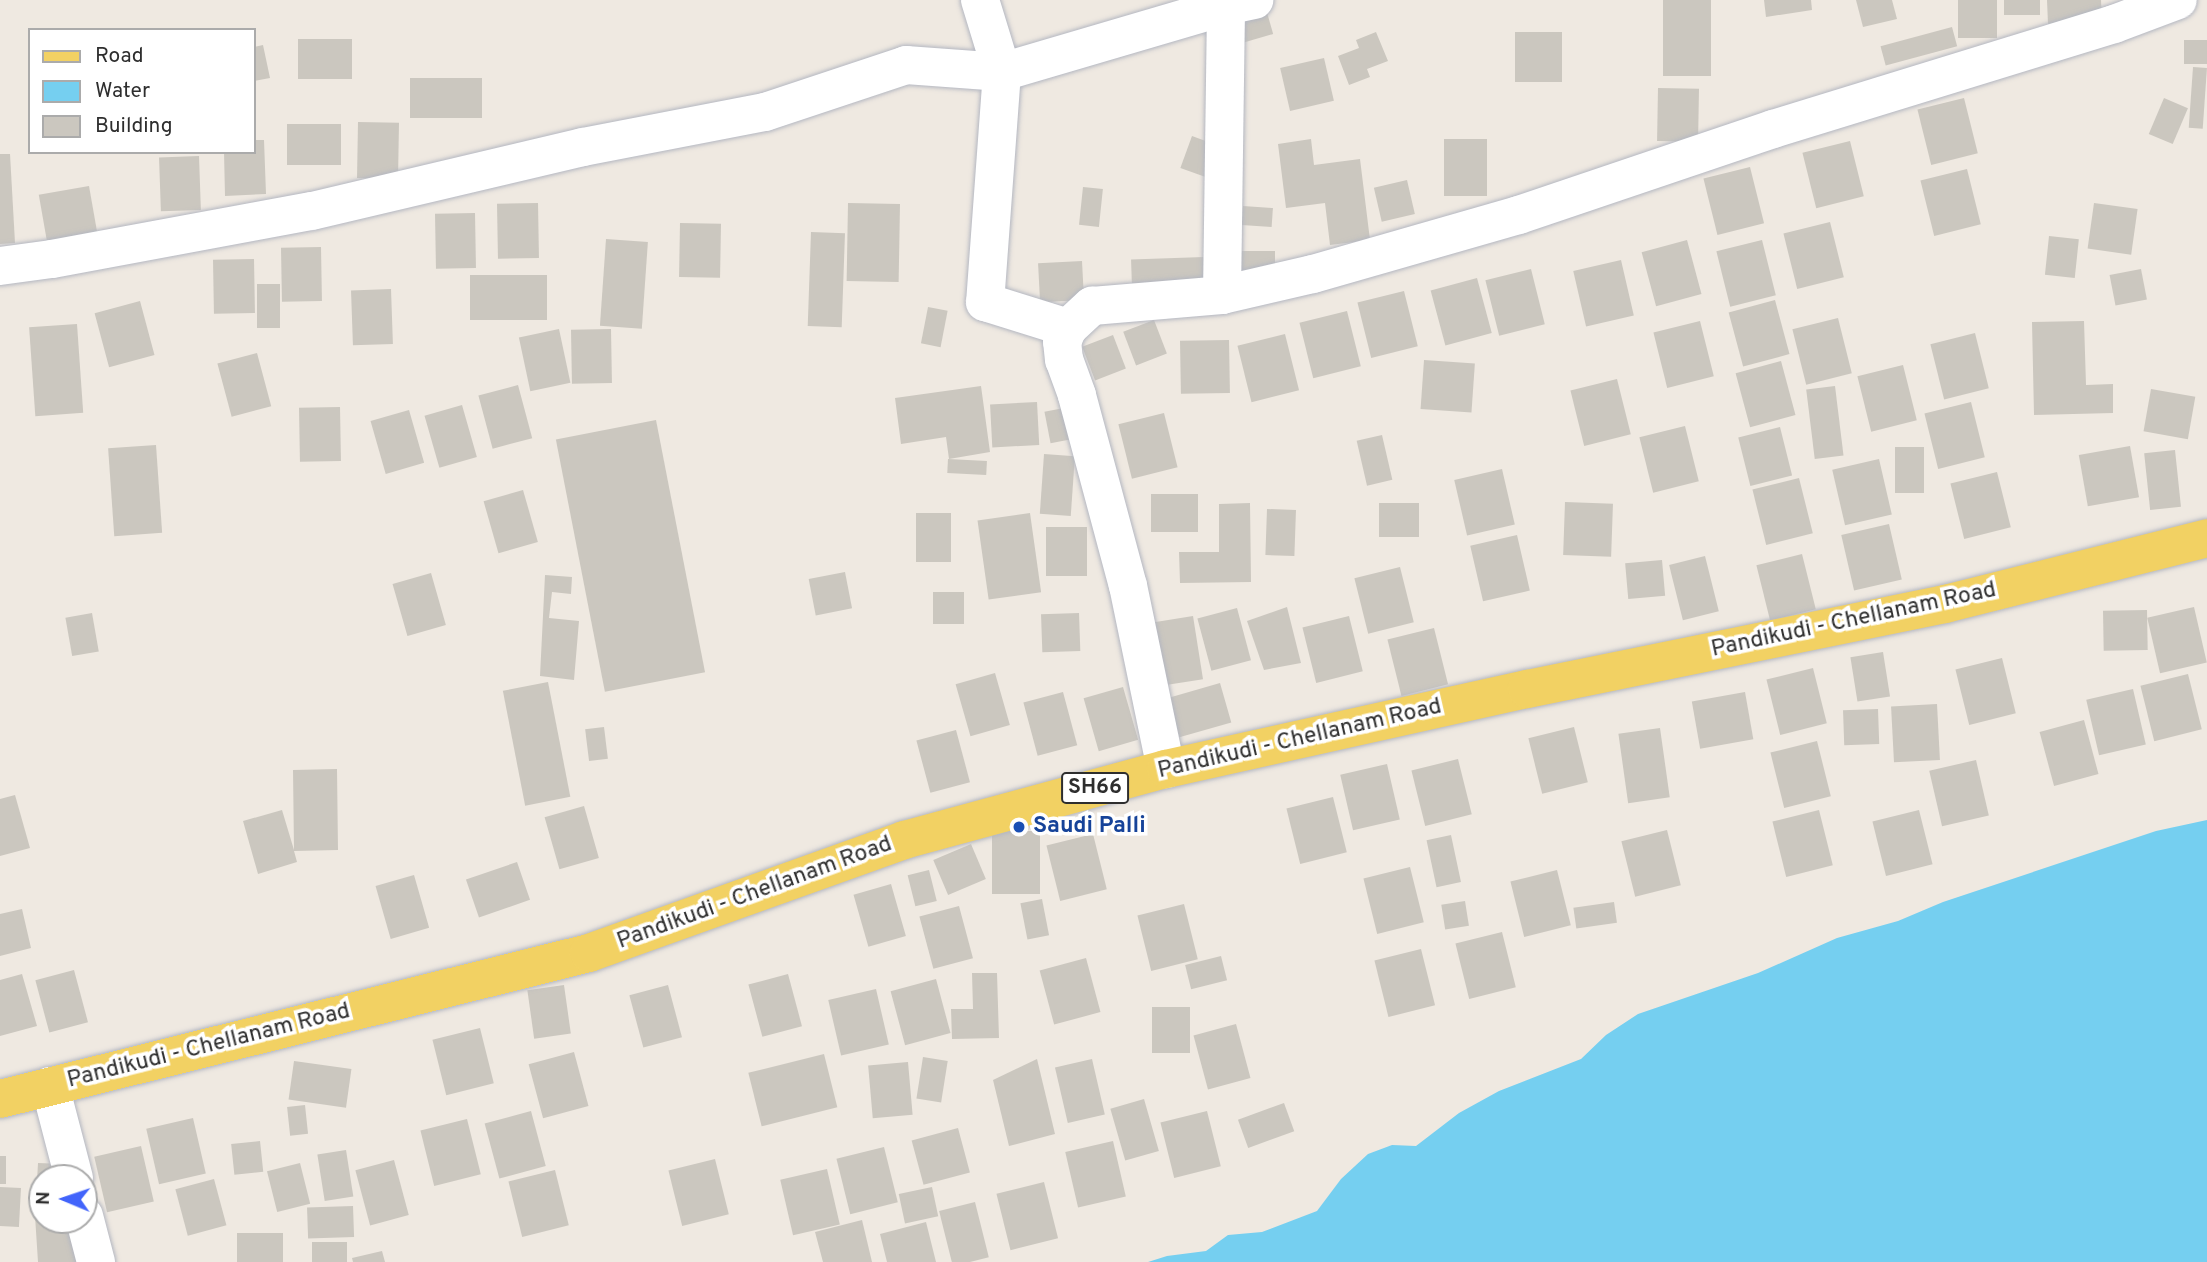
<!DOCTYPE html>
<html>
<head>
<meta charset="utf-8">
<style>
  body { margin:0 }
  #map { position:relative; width:2207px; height:1262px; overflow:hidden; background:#efe9e1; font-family:Overpass,sans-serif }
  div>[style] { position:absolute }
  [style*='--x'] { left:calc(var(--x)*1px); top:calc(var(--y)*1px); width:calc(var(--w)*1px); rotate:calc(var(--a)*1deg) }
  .water>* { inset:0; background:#75cff0 }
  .building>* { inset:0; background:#cbc7bf; transform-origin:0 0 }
  .roads { filter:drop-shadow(0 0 2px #b4b7c1) drop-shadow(0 0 2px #b4b7c1) }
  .street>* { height:38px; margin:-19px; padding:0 19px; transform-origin:19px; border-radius:19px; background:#fff }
  .primary>* { height:38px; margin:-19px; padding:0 19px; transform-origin:19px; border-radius:19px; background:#f2d163 }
  .dots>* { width:19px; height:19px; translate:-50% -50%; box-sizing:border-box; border:4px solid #fff; border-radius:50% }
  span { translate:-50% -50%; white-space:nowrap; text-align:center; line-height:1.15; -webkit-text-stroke:7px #fff; paint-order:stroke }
  .shield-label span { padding:2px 5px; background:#fff; border:2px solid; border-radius:5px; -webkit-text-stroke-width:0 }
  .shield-label { font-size:21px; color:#2e2e2e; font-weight:700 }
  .street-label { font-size:23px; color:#2e2e2e }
  .transit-label { font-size:23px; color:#164399; font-weight:700 }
  .left { translate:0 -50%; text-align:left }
  .legend { position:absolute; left:28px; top:28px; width:228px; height:126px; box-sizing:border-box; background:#fff; border:2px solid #ababab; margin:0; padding:9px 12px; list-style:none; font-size:21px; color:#2e2e2e }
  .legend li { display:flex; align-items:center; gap:14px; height:35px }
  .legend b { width:35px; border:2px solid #ababab }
  .north { position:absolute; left:28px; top:1164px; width:70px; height:70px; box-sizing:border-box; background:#fff; border:2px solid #ababab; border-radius:50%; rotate:272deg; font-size:19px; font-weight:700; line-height:28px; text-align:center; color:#2e2e2e }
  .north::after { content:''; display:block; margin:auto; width:24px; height:32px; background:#4264fb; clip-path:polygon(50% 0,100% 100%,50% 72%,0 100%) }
</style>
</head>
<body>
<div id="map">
  <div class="water">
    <i style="clip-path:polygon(2207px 820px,2207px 1262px,1148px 1262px,1167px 1256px,1206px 1251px,1228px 1235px,1262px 1232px,1317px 1211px,1341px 1179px,1368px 1154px,1392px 1145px,1416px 1146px,1459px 1113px,1499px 1091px,1581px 1059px,1606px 1035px,1638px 1014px,1758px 973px,1837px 938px,1898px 921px,1943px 902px,2156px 831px)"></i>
  </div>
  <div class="building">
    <i style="left:1663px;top:0;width:48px;height:76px"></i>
    <i style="clip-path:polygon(1764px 0,1811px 0,1812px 10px,1766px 17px)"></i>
    <i style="clip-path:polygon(1856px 0,1892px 0,1897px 19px,1863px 27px)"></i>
    <i style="left:1958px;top:0;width:39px;height:38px"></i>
    <i style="left:2004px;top:0;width:36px;height:15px"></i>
    <i style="clip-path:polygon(2047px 0,2101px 0,2102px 20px,2048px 24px)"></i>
    <i style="left:1266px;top:9px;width:26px;height:35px;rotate:74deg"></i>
    <i style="left:1952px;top:27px;width:20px;height:74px;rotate:75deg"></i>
    <i style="clip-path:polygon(1376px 32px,1388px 61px,1367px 69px,1370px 77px,1349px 85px,1338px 56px,1359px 48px,1356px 40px)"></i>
    <i style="left:1515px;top:32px;width:47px;height:50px"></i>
    <i style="left:298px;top:39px;width:54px;height:40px"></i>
    <i style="left:2184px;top:40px;width:23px;height:24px"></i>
    <i style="clip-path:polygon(263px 45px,270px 78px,254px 81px,254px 47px)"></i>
    <i style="left:1324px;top:58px;width:44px;height:45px;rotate:77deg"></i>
    <i style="left:2193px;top:67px;width:14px;height:61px;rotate:4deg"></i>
    <i style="left:410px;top:78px;width:72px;height:40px"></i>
    <i style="left:1658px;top:88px;width:41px;height:53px;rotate:1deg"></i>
    <i style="left:1964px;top:98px;width:57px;height:48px;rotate:76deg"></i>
    <i style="left:2164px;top:98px;width:26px;height:39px;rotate:23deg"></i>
    <i style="left:358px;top:122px;width:41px;height:56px;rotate:1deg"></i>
    <i style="left:287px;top:124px;width:54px;height:41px"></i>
    <i style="left:1192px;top:136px;width:29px;height:34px;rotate:20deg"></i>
    <i style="clip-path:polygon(1311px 139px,1314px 165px,1360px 159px,1370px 240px,1330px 245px,1325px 203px,1286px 208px,1278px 144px)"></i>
    <i style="left:1487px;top:139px;width:57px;height:43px;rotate:90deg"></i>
    <i style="clip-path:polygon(254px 140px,264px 140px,266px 194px,225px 196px,224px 152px,254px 152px)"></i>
    <i style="left:1850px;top:141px;width:57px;height:49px;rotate:76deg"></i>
    <i style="clip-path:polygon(0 154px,10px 154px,15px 243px,0 244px)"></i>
    <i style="left:199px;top:156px;width:54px;height:40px;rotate:88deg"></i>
    <i style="left:1750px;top:167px;width:58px;height:48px;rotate:76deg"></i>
    <i style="left:1967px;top:169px;width:57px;height:48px;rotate:76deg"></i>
    <i style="left:1407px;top:180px;width:35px;height:34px;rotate:77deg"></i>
    <i style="left:89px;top:186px;width:50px;height:51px;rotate:80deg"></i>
    <i style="left:1083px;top:187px;width:20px;height:38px;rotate:6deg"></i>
    <i style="left:538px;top:203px;width:55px;height:41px;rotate:89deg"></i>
    <i style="left:848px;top:203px;width:52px;height:78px;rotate:1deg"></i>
    <i style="left:2094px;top:203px;width:44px;height:46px;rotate:8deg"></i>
    <i style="left:1243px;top:206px;width:30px;height:19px;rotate:4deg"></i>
    <i style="left:475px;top:213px;width:55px;height:40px;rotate:89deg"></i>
    <i style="left:1830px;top:222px;width:57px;height:48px;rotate:76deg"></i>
    <i style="left:680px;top:223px;width:41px;height:54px;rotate:1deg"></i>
    <i style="left:811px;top:232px;width:34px;height:94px;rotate:2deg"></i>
    <i style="left:2049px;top:236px;width:30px;height:39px;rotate:6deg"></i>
    <i style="left:606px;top:239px;width:42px;height:87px;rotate:4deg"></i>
    <i style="left:1687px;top:240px;width:56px;height:47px;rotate:75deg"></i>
    <i style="left:1762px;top:240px;width:57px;height:47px;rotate:76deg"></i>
    <i style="left:321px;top:247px;width:54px;height:40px;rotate:89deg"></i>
    <i style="left:1275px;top:251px;width:24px;height:44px;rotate:90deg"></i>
    <i style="left:1204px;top:257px;width:24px;height:73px;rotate:88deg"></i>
    <i style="left:254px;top:259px;width:54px;height:41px;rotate:89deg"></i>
    <i style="left:1621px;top:260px;width:57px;height:49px;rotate:77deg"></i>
    <i style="left:1082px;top:261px;width:39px;height:44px;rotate:87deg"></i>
    <i style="left:1531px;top:269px;width:57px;height:47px;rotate:76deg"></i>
    <i style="left:2141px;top:269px;width:31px;height:32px;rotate:79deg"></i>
    <i style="left:470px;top:275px;width:77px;height:45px"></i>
    <i style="left:1477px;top:278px;width:57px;height:48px;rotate:75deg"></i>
    <i style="left:257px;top:284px;width:23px;height:44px"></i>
    <i style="left:391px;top:289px;width:55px;height:40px;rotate:88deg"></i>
    <i style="left:1404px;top:291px;width:57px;height:48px;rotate:76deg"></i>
    <i style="left:1775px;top:300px;width:56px;height:48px;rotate:75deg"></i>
    <i style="left:140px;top:301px;width:56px;height:47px;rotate:75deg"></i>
    <i style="left:928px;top:307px;width:20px;height:37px;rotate:11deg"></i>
    <i style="left:1347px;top:311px;width:57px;height:49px;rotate:76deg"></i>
    <i style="left:1838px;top:318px;width:57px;height:47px;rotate:76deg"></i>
    <i style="left:1154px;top:320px;width:36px;height:33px;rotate:69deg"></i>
    <i style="left:1700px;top:321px;width:57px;height:48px;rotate:76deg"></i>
    <i style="clip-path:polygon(2084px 321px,2086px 385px,2113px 384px,2113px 413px,2034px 415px,2032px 322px)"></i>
    <i style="left:77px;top:324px;width:89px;height:48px;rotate:86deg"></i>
    <i style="left:559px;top:329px;width:55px;height:41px;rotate:78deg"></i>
    <i style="left:611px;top:329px;width:54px;height:40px;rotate:89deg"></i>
    <i style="left:1975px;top:333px;width:57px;height:46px;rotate:76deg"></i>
    <i style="left:1285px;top:334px;width:58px;height:49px;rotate:76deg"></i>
    <i style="left:1113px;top:335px;width:36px;height:33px;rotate:69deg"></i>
    <i style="left:1229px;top:340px;width:53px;height:49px;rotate:89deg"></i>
    <i style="left:257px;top:353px;width:55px;height:41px;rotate:75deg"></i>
    <i style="left:1424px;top:360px;width:51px;height:49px;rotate:4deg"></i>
    <i style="left:1781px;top:361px;width:56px;height:47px;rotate:75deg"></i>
    <i style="left:1903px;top:365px;width:57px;height:47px;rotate:76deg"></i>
    <i style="left:1617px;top:379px;width:57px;height:48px;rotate:76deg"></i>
    <i style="left:518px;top:385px;width:55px;height:41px;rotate:75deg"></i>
    <i style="clip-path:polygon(981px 386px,990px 452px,949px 459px,946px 437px,901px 444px,895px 398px)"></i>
    <i style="left:1835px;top:386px;width:70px;height:29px;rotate:83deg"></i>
    <i style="left:2151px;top:389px;width:45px;height:43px;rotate:10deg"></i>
    <i style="left:1037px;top:402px;width:43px;height:47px;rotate:87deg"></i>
    <i style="left:1971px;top:402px;width:57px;height:48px;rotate:76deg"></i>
    <i style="left:462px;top:405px;width:54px;height:39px;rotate:74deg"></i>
    <i style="left:340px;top:407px;width:54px;height:41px;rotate:89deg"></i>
    <i style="left:1069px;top:407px;width:32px;height:25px;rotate:79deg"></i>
    <i style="left:409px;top:410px;width:55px;height:40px;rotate:74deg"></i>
    <i style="left:1164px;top:413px;width:56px;height:47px;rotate:76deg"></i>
    <i style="left:656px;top:420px;width:257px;height:102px;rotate:79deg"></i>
    <i style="left:1685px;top:426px;width:57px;height:47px;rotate:76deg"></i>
    <i style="left:1780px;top:427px;width:50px;height:43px;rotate:76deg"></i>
    <i style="left:1382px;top:435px;width:46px;height:26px;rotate:77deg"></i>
    <i style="left:156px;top:445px;width:88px;height:48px;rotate:86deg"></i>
    <i style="left:2130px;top:446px;width:52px;height:52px;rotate:80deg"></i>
    <i style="left:1895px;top:447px;width:29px;height:46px"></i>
    <i style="left:2175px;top:450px;width:57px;height:31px;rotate:84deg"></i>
    <i style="left:1044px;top:454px;width:31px;height:60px;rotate:4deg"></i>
    <i style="left:948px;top:459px;width:39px;height:14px;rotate:3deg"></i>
    <i style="left:1879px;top:459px;width:57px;height:48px;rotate:77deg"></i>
    <i style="left:1502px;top:469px;width:57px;height:49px;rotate:77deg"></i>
    <i style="left:1997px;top:472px;width:57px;height:48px;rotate:76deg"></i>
    <i style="left:1799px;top:478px;width:57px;height:48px;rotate:76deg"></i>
    <i style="left:523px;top:490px;width:54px;height:41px;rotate:74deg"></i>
    <i style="left:1198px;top:494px;width:38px;height:47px;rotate:90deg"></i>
    <i style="left:1565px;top:502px;width:48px;height:53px;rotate:2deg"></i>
    <i style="clip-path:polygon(1250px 503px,1251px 582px,1180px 583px,1179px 552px,1219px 552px,1219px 504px)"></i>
    <i style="left:1379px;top:503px;width:40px;height:34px"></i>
    <i style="left:1267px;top:509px;width:29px;height:46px;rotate:2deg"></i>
    <i style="left:916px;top:513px;width:35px;height:49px"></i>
    <i style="left:1030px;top:513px;width:80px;height:53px;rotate:82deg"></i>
    <i style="left:1889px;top:524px;width:57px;height:49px;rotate:77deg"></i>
    <i style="left:1046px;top:527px;width:41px;height:49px"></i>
    <i style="left:1517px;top:535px;width:57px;height:48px;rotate:77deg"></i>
    <i style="left:1802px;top:554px;width:57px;height:47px;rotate:76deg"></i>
    <i style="left:1705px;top:556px;width:57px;height:37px;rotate:76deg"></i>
    <i style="left:1662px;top:560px;width:36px;height:37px;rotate:85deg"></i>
    <i style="left:1400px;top:567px;width:57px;height:47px;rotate:76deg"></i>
    <i style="left:845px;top:572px;width:37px;height:37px;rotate:79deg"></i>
    <i style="left:431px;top:573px;width:54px;height:40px;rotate:74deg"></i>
    <i style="clip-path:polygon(545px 575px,572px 577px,571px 594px,552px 592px,549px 618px,579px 621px,574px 680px,540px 676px)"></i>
    <i style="left:933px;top:592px;width:31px;height:32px"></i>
    <i style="clip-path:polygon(1287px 607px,1301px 663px,1264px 670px,1247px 621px)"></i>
    <i style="left:2194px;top:607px;width:57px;height:48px;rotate:77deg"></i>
    <i style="left:1237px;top:608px;width:54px;height:41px;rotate:75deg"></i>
    <i style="left:2147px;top:610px;width:40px;height:44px;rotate:89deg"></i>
    <i style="left:92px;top:613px;width:39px;height:27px;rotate:80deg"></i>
    <i style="left:1079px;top:613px;width:38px;height:38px;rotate:88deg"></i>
    <i style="left:1193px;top:616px;width:64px;height:44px;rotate:81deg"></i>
    <i style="left:1349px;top:616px;width:57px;height:48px;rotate:76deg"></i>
    <i style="left:1434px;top:628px;width:58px;height:48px;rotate:76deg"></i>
    <i style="left:1883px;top:652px;width:45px;height:33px;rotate:81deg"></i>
    <i style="left:2002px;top:658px;width:57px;height:48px;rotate:76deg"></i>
    <i style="left:1813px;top:668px;width:57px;height:48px;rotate:76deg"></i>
    <i style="left:995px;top:673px;width:54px;height:41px;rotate:74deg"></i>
    <i style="left:2188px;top:674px;width:57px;height:49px;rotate:76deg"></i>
    <i style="left:548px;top:682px;width:117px;height:46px;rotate:79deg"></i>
    <i style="left:1220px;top:683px;width:41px;height:54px;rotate:74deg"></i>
    <i style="left:1123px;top:687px;width:55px;height:41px;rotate:74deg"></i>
    <i style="left:2133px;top:689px;width:57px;height:48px;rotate:77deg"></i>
    <i style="left:1063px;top:692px;width:55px;height:41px;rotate:75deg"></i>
    <i style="left:1745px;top:692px;width:48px;height:54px;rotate:80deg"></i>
    <i style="left:1937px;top:704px;width:56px;height:46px;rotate:87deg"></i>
    <i style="left:1878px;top:709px;width:35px;height:35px;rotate:88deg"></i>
    <i style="left:2084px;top:720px;width:56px;height:46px;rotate:75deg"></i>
    <i style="left:604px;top:727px;width:32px;height:19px;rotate:83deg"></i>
    <i style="left:1574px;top:727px;width:57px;height:47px;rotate:76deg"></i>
    <i style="left:1660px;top:728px;width:70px;height:42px;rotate:82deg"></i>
    <i style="left:956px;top:730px;width:54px;height:41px;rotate:75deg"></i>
    <i style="left:1817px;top:741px;width:57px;height:48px;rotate:76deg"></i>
    <i style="left:1458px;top:759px;width:57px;height:48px;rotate:76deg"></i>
    <i style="left:1976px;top:760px;width:57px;height:48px;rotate:77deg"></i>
    <i style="left:1387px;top:764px;width:57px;height:48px;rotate:77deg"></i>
    <i style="clip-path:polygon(337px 769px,338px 850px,294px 851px,297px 862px,258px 874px,243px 821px,282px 810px,294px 850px,293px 770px)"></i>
    <i style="clip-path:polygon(15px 795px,30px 848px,0 856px,0 799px)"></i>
    <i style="left:1333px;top:797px;width:57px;height:48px;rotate:76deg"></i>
    <i style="left:584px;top:806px;width:54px;height:41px;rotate:74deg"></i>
    <i style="left:1819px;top:810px;width:57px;height:48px;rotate:76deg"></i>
    <i style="left:1919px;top:810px;width:56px;height:48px;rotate:76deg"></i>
    <i style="left:1667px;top:830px;width:57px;height:47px;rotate:76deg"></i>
    <i style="left:992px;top:831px;width:48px;height:63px"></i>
    <i style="left:1093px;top:834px;width:57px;height:48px;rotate:76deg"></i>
    <i style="left:1451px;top:835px;width:48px;height:25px;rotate:78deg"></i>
    <i style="left:971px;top:844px;width:38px;height:41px;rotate:67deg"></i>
    <i style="left:517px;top:862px;width:40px;height:54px;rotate:71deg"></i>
    <i style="left:1410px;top:867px;width:57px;height:48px;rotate:76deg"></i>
    <i style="left:929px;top:870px;width:32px;height:22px;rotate:76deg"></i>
    <i style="left:1557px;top:870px;width:57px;height:48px;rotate:76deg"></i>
    <i style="left:414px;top:875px;width:55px;height:40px;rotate:74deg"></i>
    <i style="left:891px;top:884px;width:54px;height:39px;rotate:74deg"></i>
    <i style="left:1042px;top:899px;width:37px;height:22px;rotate:79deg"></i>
    <i style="left:1465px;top:901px;width:25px;height:24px;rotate:81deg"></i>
    <i style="left:1614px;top:902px;width:21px;height:41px;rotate:82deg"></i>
    <i style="left:1184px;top:904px;width:57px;height:48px;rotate:76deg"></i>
    <i style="left:959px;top:906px;width:54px;height:41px;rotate:75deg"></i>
    <i style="clip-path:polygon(22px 909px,31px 948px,0 956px,0 914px)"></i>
    <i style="left:1502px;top:932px;width:57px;height:48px;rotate:76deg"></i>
    <i style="left:1421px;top:949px;width:58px;height:48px;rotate:76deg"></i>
    <i style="left:1221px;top:956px;width:25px;height:37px;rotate:76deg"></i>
    <i style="left:1086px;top:958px;width:56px;height:48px;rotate:75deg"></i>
    <i style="left:74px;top:970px;width:54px;height:40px;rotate:75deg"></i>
    <i style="clip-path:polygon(972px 973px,997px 973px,999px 1038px,952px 1039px,951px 1009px,973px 1009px)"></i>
    <i style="clip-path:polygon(22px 974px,37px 1026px,0 1036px,0 980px)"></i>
    <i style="left:788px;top:974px;width:54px;height:41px;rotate:75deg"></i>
    <i style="left:936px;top:979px;width:56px;height:47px;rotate:75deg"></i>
    <i style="left:564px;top:985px;width:49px;height:37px;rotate:82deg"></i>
    <i style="left:668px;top:985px;width:54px;height:40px;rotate:75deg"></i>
    <i style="left:876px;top:989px;width:57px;height:49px;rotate:77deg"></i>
    <i style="left:1152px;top:1007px;width:38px;height:46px"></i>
    <i style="left:1236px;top:1024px;width:56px;height:44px;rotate:75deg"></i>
    <i style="left:480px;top:1028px;width:57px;height:49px;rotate:76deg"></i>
    <i style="left:574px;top:1052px;width:56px;height:47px;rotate:75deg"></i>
    <i style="left:824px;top:1054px;width:55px;height:78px;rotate:76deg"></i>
    <i style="left:923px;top:1057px;width:25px;height:42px;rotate:9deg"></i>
    <i style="clip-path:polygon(1037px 1059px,1055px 1134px,1009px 1146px,993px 1080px)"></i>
    <i style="left:1092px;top:1059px;width:57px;height:38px;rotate:77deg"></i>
    <i style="left:294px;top:1061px;width:58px;height:39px;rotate:8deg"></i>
    <i style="left:908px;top:1062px;width:53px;height:40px;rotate:85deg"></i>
    <i style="left:1144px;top:1099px;width:54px;height:35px;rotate:74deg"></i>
    <i style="left:1284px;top:1103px;width:30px;height:49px;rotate:70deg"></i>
    <i style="left:305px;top:1105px;width:29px;height:18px;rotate:84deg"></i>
    <i style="left:531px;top:1111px;width:57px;height:48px;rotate:75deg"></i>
    <i style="left:1207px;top:1111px;width:57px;height:48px;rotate:76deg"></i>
    <i style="left:193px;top:1118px;width:57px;height:48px;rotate:77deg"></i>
    <i style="left:467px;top:1119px;width:57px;height:48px;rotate:76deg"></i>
    <i style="left:958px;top:1128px;width:46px;height:48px;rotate:75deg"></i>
    <i style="left:260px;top:1141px;width:31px;height:29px;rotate:84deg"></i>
    <i style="left:1113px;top:1141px;width:57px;height:49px;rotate:77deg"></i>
    <i style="left:141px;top:1146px;width:57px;height:48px;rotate:77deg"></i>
    <i style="left:884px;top:1147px;width:57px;height:49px;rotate:76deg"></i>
    <i style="left:346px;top:1150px;width:47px;height:29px;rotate:81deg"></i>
    <i style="left:0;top:1156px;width:6px;height:28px"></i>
    <i style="left:715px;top:1159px;width:57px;height:48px;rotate:76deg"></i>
    <i style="left:394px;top:1160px;width:57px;height:40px;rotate:75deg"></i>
    <i style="clip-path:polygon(38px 1163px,63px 1164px,62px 1178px,42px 1178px,42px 1199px,36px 1199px)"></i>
    <i style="left:300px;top:1163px;width:42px;height:34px;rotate:76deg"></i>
    <i style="left:827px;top:1169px;width:57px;height:48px;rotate:77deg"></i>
    <i style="left:555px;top:1170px;width:57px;height:48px;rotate:76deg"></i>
    <i style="left:214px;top:1179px;width:48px;height:40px;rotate:75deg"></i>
    <i style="left:1044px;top:1182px;width:58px;height:49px;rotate:76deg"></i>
    <i style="left:0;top:1187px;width:21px;height:39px;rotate:3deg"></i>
    <i style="left:932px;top:1187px;width:30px;height:34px;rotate:78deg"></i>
    <i style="left:975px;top:1202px;width:57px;height:37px;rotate:76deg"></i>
    <i style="left:353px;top:1206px;width:31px;height:46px;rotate:88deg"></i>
    <i style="clip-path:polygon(35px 1216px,42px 1216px,42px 1220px,74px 1220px,77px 1262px,38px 1262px)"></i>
    <i style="clip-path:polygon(862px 1220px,872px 1262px,823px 1262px,815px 1232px)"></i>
    <i style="clip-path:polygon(926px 1222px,936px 1262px,887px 1262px,880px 1234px)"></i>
    <i style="left:283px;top:1233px;width:29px;height:46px;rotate:90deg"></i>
    <i style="left:347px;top:1242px;width:20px;height:35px;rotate:90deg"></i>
    <i style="clip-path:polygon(382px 1251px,385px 1262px,353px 1262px,352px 1258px)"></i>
  </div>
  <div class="roads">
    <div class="street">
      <i style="--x:980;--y:0;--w:75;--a:73"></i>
      <i style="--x:1002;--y:72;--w:231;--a:94.2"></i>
      <i style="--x:985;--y:302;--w:87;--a:17.4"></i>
      <i style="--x:0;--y:266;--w:52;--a:-7.7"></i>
      <i style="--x:52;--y:259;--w:264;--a:-10.5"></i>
      <i style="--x:312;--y:211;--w:278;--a:-13.3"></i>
      <i style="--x:583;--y:147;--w:185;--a:-10.9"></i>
      <i style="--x:765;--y:112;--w:149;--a:-18.4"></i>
      <i style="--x:906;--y:65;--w:96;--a:4.2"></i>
      <i style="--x:1002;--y:72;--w:234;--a:-16.4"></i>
      <i style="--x:1226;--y:6;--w:29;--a:-12"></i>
      <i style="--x:1222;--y:295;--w:289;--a:-89.2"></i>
      <i style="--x:1166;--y:769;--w:187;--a:-101.7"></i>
      <i style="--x:1128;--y:586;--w:198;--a:-105"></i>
      <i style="--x:1077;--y:395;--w:37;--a:-110"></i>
      <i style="--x:1064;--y:360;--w:18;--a:-96"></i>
      <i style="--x:1062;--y:342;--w:15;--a:-67"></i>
      <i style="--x:1068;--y:328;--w:33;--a:-43"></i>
      <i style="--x:1092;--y:306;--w:130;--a:-4.8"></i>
      <i style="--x:1222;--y:295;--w:93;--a:-13"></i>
      <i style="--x:1313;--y:274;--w:214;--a:-16"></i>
      <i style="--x:1519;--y:215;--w:268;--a:-18.7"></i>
      <i style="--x:1773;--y:129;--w:357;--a:-17.1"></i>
      <i style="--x:2114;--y:24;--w:68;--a:-20.6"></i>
      <i style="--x:50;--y:1086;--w:95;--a:75.4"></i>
      <i style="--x:84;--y:1216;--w:48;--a:75.4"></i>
    </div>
    <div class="primary">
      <i style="--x:0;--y:1099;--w:607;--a:-13.92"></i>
      <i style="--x:589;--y:953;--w:335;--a:-19.7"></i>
      <i style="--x:904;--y:840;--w:271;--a:-15.2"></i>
      <i style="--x:1166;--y:769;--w:370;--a:-12.5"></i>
      <i style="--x:1527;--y:689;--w:427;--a:-11.5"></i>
      <i style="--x:1945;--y:604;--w:270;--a:-14.1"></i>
    </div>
  </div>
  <div class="dots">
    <i style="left:1019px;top:827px;background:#1a4fb4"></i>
  </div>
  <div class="shield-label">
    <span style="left:1095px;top:788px">SH66</span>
  </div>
  <div class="street-label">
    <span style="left:1854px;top:621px;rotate:-12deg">Pandikudi - Chellanam Road</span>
    <span style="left:1300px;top:740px;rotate:-13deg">Pandikudi - Chellanam Road</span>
    <span style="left:755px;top:894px;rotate:-20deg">Pandikudi - Chellanam Road</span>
    <span style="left:209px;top:1047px;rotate:-14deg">Pandikudi - Chellanam Road</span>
  </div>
  <div class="transit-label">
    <span class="left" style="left:1033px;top:827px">Saudi Palli</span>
  </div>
  <ul class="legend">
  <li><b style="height:9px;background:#f2d163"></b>Road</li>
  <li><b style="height:19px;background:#75cff0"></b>Water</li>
  <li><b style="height:19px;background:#cbc7bf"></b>Building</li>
  </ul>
  <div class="north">N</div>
</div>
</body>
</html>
